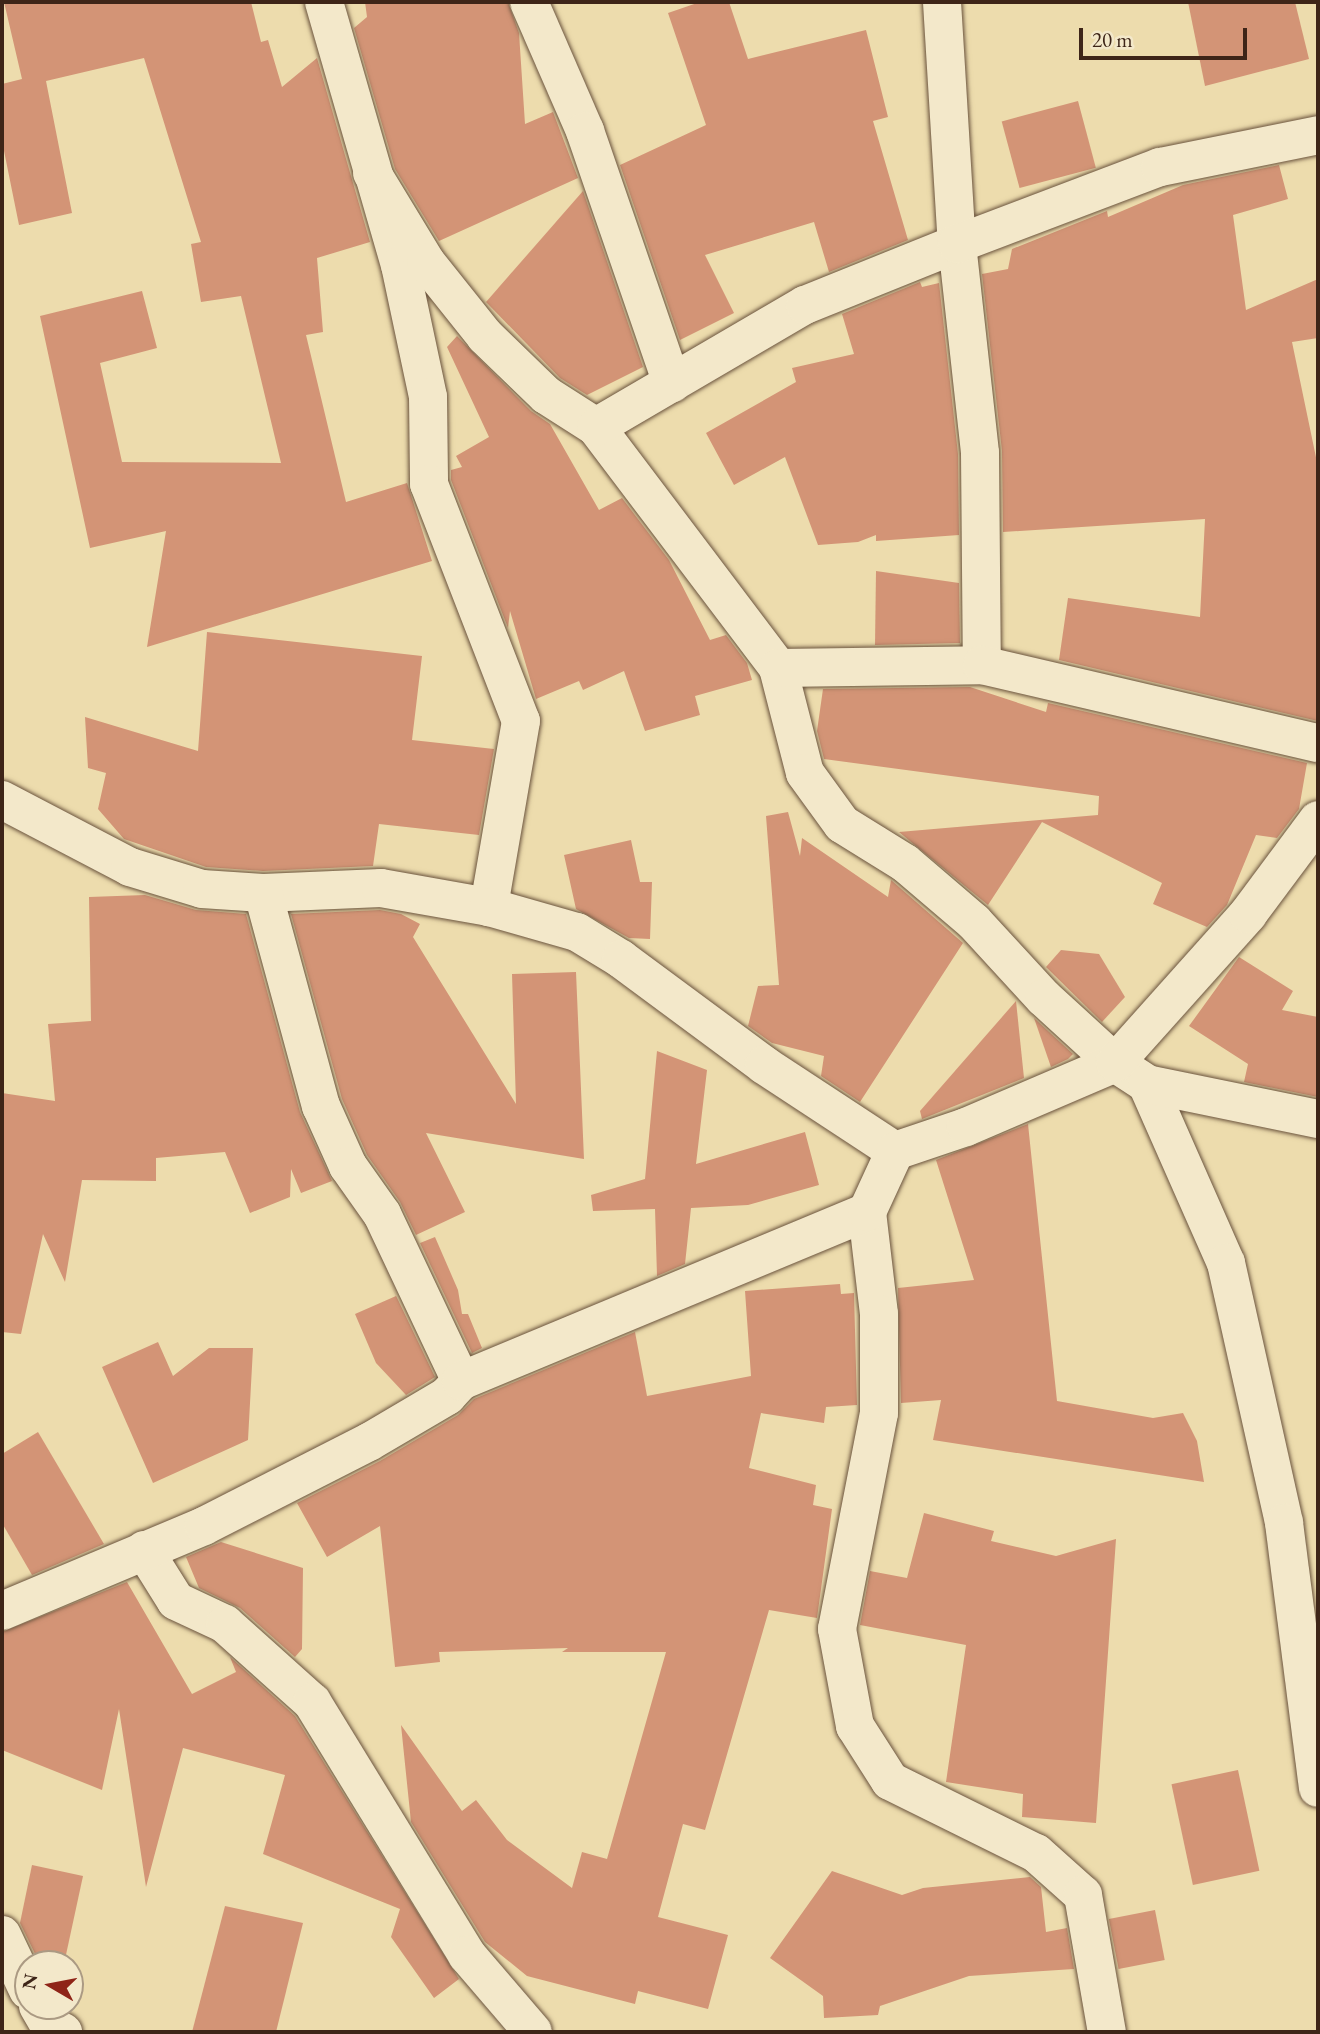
<!DOCTYPE html>
<html>
<head>
<meta charset="utf-8">
<style>
  body { margin:0 }
  #map { position:relative; width:1320px; height:2034px; overflow:hidden; background:#eddcad; font-family:"EB Garamond",serif }
  div>[style] { position:absolute }
  [style*='--x'] { left:calc(var(--x)*1px); top:calc(var(--y)*1px); width:calc(var(--w)*1px); rotate:calc(var(--a)*1deg) }
  .building>* { inset:0; background:#d39476; transform-origin:0 0 }
  .roads { filter:drop-shadow(0 0 2px #6a533d) drop-shadow(0 0 2px #6a533d) }
  .minor>* { height:38px; margin:-19px; padding:0 19px; transform-origin:19px; border-radius:19px; background:#f3e8ca }
  span { translate:-50% -50%; white-space:nowrap; text-align:center; line-height:1.15; -webkit-text-stroke:5px #f3e8ca; paint-order:stroke }
  .frame { position:absolute; inset:0; border:4px solid #3e2518; pointer-events:none }
  .north { position:absolute; left:14px; top:1950px; width:70px; height:70px; box-sizing:border-box; background:#f3e8ca; border:2px solid #ab9a83; border-radius:50%; rotate:280deg; font-size:19px; font-weight:700; line-height:28px; text-align:center; color:#3e2518 }
  .north::after { content:''; display:block; margin:auto; width:24px; height:32px; background:#8f2418; clip-path:polygon(50% 0,100% 100%,50% 72%,0 100%) }
  .scale { position:absolute; left:1079px; top:28px; width:168px; height:32px; box-sizing:border-box; border:4px solid #3e2518; border-top:0; padding-left:9px; font-size:21px; line-height:24px; white-space:nowrap; color:#3e2518; -webkit-text-stroke:5px #f3e8ca; paint-order:stroke }
</style>
</head>
<body>
<div id="map">
  <div class="building">
    <i style="clip-path:polygon(4px 2px,251px 2px,261px 42px,268px 40px,282px 87px,317px 58px,370px 242px,317px 258px,323px 332px,306px 335px,346px 502px,407px 483px,432px 561px,147px 647px,166px 531px,90px 548px,40px 316px,142px 291px,157px 348px,100px 363px,122px 462px,281px 463px,241px 296px,201px 302px,191px 244px,201px 242px,144px 58px,46px 81px,72px 213px,19px 225px,2px 141px,2px 84px,22px 79px)"></i>
    <i style="clip-path:polygon(365px 2px,508px 2px,519px 33px,525px 124px,553px 112px,578px 178px,439px 241px,395px 169px,354px 28px,367px 17px)"></i>
    <i style="clip-path:polygon(700px 2px,729px 2px,748px 59px,866px 30px,888px 117px,873px 121px,908px 240px,829px 272px,814px 222px,705px 255px,734px 313px,680px 340px,620px 165px,706px 125px,668px 13px)"></i>
    <i style="clip-path:polygon(1188px 2px,1295px 2px,1309px 59px,1205px 86px)"></i>
    <i style="left:1078px;top:101px;width:69px;height:79px;rotate:75deg"></i>
    <i style="clip-path:polygon(1279px 165px,1288px 199px,1233px 215px,1246px 310px,1318px 279px,1318px 338px,1292px 342px,1318px 467px,1318px 721px,1059px 660px,1068px 598px,1200px 617px,1205px 519px,1003px 532px,1002px 451px,982px 274px,1008px 269px,1012px 249px,1107px 211px,1108px 217px,1183px 185px)"></i>
    <i style="clip-path:polygon(583px 191px,643px 367px,587px 395px,560px 378px,486px 302px)"></i>
    <i style="clip-path:polygon(920px 282px,922px 287px,939px 283px,958px 454px,959px 535px,876px 541px,876px 535px,858px 542px,818px 545px,785px 457px,734px 485px,706px 433px,796px 382px,792px 368px,854px 354px,842px 314px)"></i>
    <i style="clip-path:polygon(457px 336px,531px 411px,550px 424px,599px 510px,622px 498px,669px 560px,710px 640px,726px 635px,747px 663px,752px 680px,695px 696px,700px 715px,645px 731px,624px 671px,583px 690px,579px 681px,536px 699px,510px 611px,508px 628px,451px 480px,451px 470px,462px 467px,456px 456px,489px 437px,447px 347px)"></i>
    <i style="clip-path:polygon(876px 571px,959px 583px,960px 643px,875px 645px)"></i>
    <i style="clip-path:polygon(207px 632px,422px 656px,412px 740px,494px 749px,479px 835px,379px 824px,373px 866px,263px 871px,206px 867px,124px 839px,98px 809px,106px 773px,88px 768px,85px 717px,198px 751px)"></i>
    <i style="clip-path:polygon(970px 687px,1046px 712px,1048px 703px,1307px 763px,1299px 809px,1277px 838px,1256px 835px,1227px 905px,1207px 927px,1153px 904px,1162px 883px,1042px 822px,988px 905px,899px 832px,1098px 815px,1099px 796px,824px 759px,817px 731px,823px 689px)"></i>
    <i style="clip-path:polygon(788px 812px,800px 856px,802px 838px,888px 897px,891px 880px,963px 943px,860px 1102px,821px 1076px,824px 1056px,772px 1043px,748px 1026px,758px 986px,779px 985px,766px 816px)"></i>
    <i style="clip-path:polygon(631px 840px,640px 882px,652px 882px,650px 939px,629px 938px,576px 909px,564px 855px)"></i>
    <i style="clip-path:polygon(145px 895px,196px 910px,246px 914px,300px 1112px,332px 1181px,301px 1193px,291px 1169px,290px 1197px,250px 1213px,225px 1152px,156px 1158px,156px 1181px,82px 1180px,65px 1282px,43px 1234px,21px 1334px,2px 1332px,2px 1093px,55px 1101px,48px 1024px,91px 1021px,89px 897px)"></i>
    <i style="clip-path:polygon(380px 910px,401px 914px,420px 924px,413px 937px,516px 1104px,512px 974px,576px 972px,584px 1159px,426px 1133px,465px 1212px,416px 1235px,400px 1202px,367px 1155px,342px 1099px,291px 914px)"></i>
    <i style="clip-path:polygon(1061px 950px,1099px 954px,1125px 997px,1102px 1022px,1046px 967px)"></i>
    <i style="clip-path:polygon(1239px 957px,1293px 991px,1282px 1010px,1318px 1017px,1318px 1097px,1244px 1082px,1248px 1064px,1189px 1026px)"></i>
    <i style="clip-path:polygon(1016px 1001px,1024px 1078px,922px 1119px,920px 1111px)"></i>
    <i style="clip-path:polygon(1034px 1018px,1073px 1054px,1068px 1059px,1051px 1067px)"></i>
    <i style="clip-path:polygon(657px 1051px,707px 1070px,696px 1164px,805px 1132px,819px 1185px,748px 1205px,691px 1208px,685px 1264px,657px 1276px,655px 1209px,593px 1211px,591px 1195px,645px 1179px)"></i>
    <i style="clip-path:polygon(1028px 1124px,1057px 1401px,1153px 1418px,1183px 1413px,1197px 1441px,1204px 1482px,933px 1440px,941px 1400px,901px 1403px,898px 1288px,974px 1280px,936px 1160px)"></i>
    <i style="clip-path:polygon(435px 1237px,458px 1290px,462px 1314px,468px 1314px,482px 1348px,472px 1353px,420px 1243px)"></i>
    <i style="clip-path:polygon(388px 1279px,435px 1377px,406px 1395px,376px 1363px,355px 1314px,396px 1296px)"></i>
    <i style="clip-path:polygon(840px 1284px,841px 1294px,854px 1293px,857px 1405px,826px 1407px,824px 1423px,761px 1413px,749px 1468px,816px 1485px,813px 1505px,832px 1509px,817px 1618px,769px 1610px,705px 1830px,683px 1824px,658px 1917px,728px 1935px,708px 2009px,638px 1991px,635px 2004px,527px 1976px,485px 1942px,411px 1822px,401px 1725px,462px 1811px,476px 1800px,507px 1840px,572px 1888px,582px 1852px,607px 1859px,666px 1652px,562px 1652px,568px 1648px,439px 1652px,440px 1662px,395px 1667px,380px 1526px,327px 1557px,297px 1503px,380px 1461px,458px 1415px,474px 1399px,635px 1332px,647px 1396px,751px 1376px,745px 1291px)"></i>
    <i style="clip-path:polygon(158px 1342px,173px 1376px,209px 1348px,253px 1348px,248px 1440px,153px 1483px,102px 1367px)"></i>
    <i style="clip-path:polygon(38px 1432px,104px 1544px,32px 1575px,2px 1523px,2px 1454px)"></i>
    <i style="clip-path:polygon(924px 1513px,994px 1531px,991px 1541px,1056px 1556px,1116px 1539px,1096px 1823px,1022px 1817px,1023px 1794px,946px 1782px,966px 1645px,860px 1625px,870px 1571px,907px 1578px)"></i>
    <i style="clip-path:polygon(221px 1542px,303px 1568px,302px 1649px,295px 1657px,240px 1608px,199px 1588px,186px 1557px)"></i>
    <i style="clip-path:polygon(127px 1582px,192px 1694px,236px 1672px,230px 1657px,295px 1716px,459px 1979px,434px 1998px,391px 1937px,400px 1909px,263px 1854px,285px 1775px,183px 1748px,146px 1887px,119px 1709px,102px 1790px,2px 1750px,2px 1632px)"></i>
    <i style="left:1238px;top:1770px;width:103px;height:68px;rotate:78deg"></i>
    <i style="clip-path:polygon(32px 1865px,83px 1876px,64px 1964px,40px 1964px,20px 1923px)"></i>
    <i style="clip-path:polygon(832px 1871px,902px 1895px,923px 1888px,1030px 1877px,1041px 1887px,1046px 1932px,1067px 1928px,1074px 1969px,969px 1976px,880px 2006px,878px 2015px,824px 2018px,823px 1996px,770px 1958px)"></i>
    <i style="clip-path:polygon(225px 1906px,303px 1923px,276px 2032px,192px 2032px)"></i>
    <i style="left:1155px;top:1910px;width:51px;height:47px;rotate:79deg"></i>
  </div>
  <div class="roads">
    <div class="minor">
      <i style="--x:324;--y:2;--w:274;--a:73.9"></i>
      <i style="--x:400;--y:265;--w:135;--a:78"></i>
      <i style="--x:428;--y:397;--w:87;--a:89.3"></i>
      <i style="--x:429;--y:484;--w:254;--a:68.8"></i>
      <i style="--x:521;--y:721;--w:189;--a:99.8"></i>
      <i style="--x:529;--y:2;--w:141;--a:66.5"></i>
      <i style="--x:585;--y:131;--w:267;--a:71"></i>
      <i style="--x:942;--y:2;--w:242;--a:86.5"></i>
      <i style="--x:957;--y:244;--w:210;--a:83.7"></i>
      <i style="--x:980;--y:453;--w:212;--a:89.5"></i>
      <i style="--x:372;--y:173;--w:104;--a:58.8"></i>
      <i style="--x:426;--y:262;--w:95;--a:51.4"></i>
      <i style="--x:485;--y:336;--w:85;--a:44"></i>
      <i style="--x:546;--y:395;--w:59;--a:32.6"></i>
      <i style="--x:596;--y:427;--w:302;--a:52.9"></i>
      <i style="--x:778;--y:668;--w:108;--a:75.6"></i>
      <i style="--x:805;--y:773;--w:63;--a:54"></i>
      <i style="--x:842;--y:824;--w:74;--a:31.8"></i>
      <i style="--x:905;--y:863;--w:91;--a:40.5"></i>
      <i style="--x:974;--y:922;--w:103;--a:47.4"></i>
      <i style="--x:1044;--y:998;--w:96;--a:42.5"></i>
      <i style="--x:1115;--y:1063;--w:38;--a:33"></i>
      <i style="--x:1147;--y:1084;--w:196;--a:66.2"></i>
      <i style="--x:1226;--y:1263;--w:266;--a:77.4"></i>
      <i style="--x:1284;--y:1523;--w:267;--a:82.7"></i>
      <i style="--x:596;--y:427;--w:242;--a:-30.3"></i>
      <i style="--x:805;--y:305;--w:164;--a:-21.9"></i>
      <i style="--x:957;--y:244;--w:217;--a:-20.8"></i>
      <i style="--x:1160;--y:167;--w:161;--a:-11.4"></i>
      <i style="--x:778;--y:668;--w:204;--a:-0.8"></i>
      <i style="--x:982;--y:665;--w:345;--a:13.1"></i>
      <i style="--x:2;--y:800;--w:144;--a:27.6"></i>
      <i style="--x:130;--y:867;--w:75;--a:17"></i>
      <i style="--x:202;--y:889;--w:61;--a:3.8"></i>
      <i style="--x:263;--y:893;--w:118;--a:-2.4"></i>
      <i style="--x:381;--y:888;--w:110;--a:10"></i>
      <i style="--x:489;--y:907;--w:91;--a:15.9"></i>
      <i style="--x:577;--y:932;--w:52;--a:31.5"></i>
      <i style="--x:621;--y:959;--w:178;--a:36.5"></i>
      <i style="--x:764;--y:1065;--w:157;--a:33.3"></i>
      <i style="--x:263;--y:893;--w:221;--a:74.8"></i>
      <i style="--x:321;--y:1106;--w:66;--a:65.8"></i>
      <i style="--x:348;--y:1166;--w:59;--a:54.7"></i>
      <i style="--x:382;--y:1214;--w:185;--a:64.7"></i>
      <i style="--x:1147;--y:1084;--w:175;--a:11.6"></i>
      <i style="--x:867;--y:1212;--w:103;--a:83.3"></i>
      <i style="--x:879;--y:1314;--w:99;--a:90"></i>
      <i style="--x:879;--y:1413;--w:220;--a:101"></i>
      <i style="--x:837;--y:1629;--w:99;--a:79.5"></i>
      <i style="--x:855;--y:1726;--w:65;--a:57.5"></i>
      <i style="--x:890;--y:1781;--w:163;--a:26.3"></i>
      <i style="--x:1036;--y:1853;--w:63;--a:41.8"></i>
      <i style="--x:1083;--y:1895;--w:139;--a:80.1"></i>
      <i style="--x:144;--y:1550;--w:60;--a:57.9"></i>
      <i style="--x:176;--y:1601;--w:54;--a:25.1"></i>
      <i style="--x:225;--y:1624;--w:117;--a:41.9"></i>
      <i style="--x:312;--y:1702;--w:297;--a:58.5"></i>
      <i style="--x:467;--y:1955;--w:101;--a:49.4"></i>
      <i style="--x:2;--y:1611;--w:219;--a:-22.8"></i>
      <i style="--x:204;--y:1526;--w:185;--a:-27"></i>
      <i style="--x:369;--y:1442;--w:91;--a:-30.5"></i>
      <i style="--x:447;--y:1396;--w:21;--a:-47"></i>
      <i style="--x:461;--y:1381;--w:440;--a:-22.6"></i>
      <i style="--x:867;--y:1212;--w:67;--a:-65.3"></i>
      <i style="--x:895;--y:1151;--w:75;--a:-18.7"></i>
      <i style="--x:966;--y:1127;--w:162;--a:-23.2"></i>
      <i style="--x:1115;--y:1063;--w:200;--a:-48.2"></i>
      <i style="--x:1248;--y:914;--w:117;--a:-53.3"></i>
      <i style="--x:2;--y:1935;--w:61;--a:64.7"></i>
      <i style="--x:38;--y:2006;--w:22;--a:60"></i>
      <i style="--x:49;--y:2025;--w:16;--a:27"></i>
    </div>
  </div>
  <div class="frame"></div>
  <div class="north">N</div>
  <div class="scale">20 m</div>
</div>
</body>
</html>
